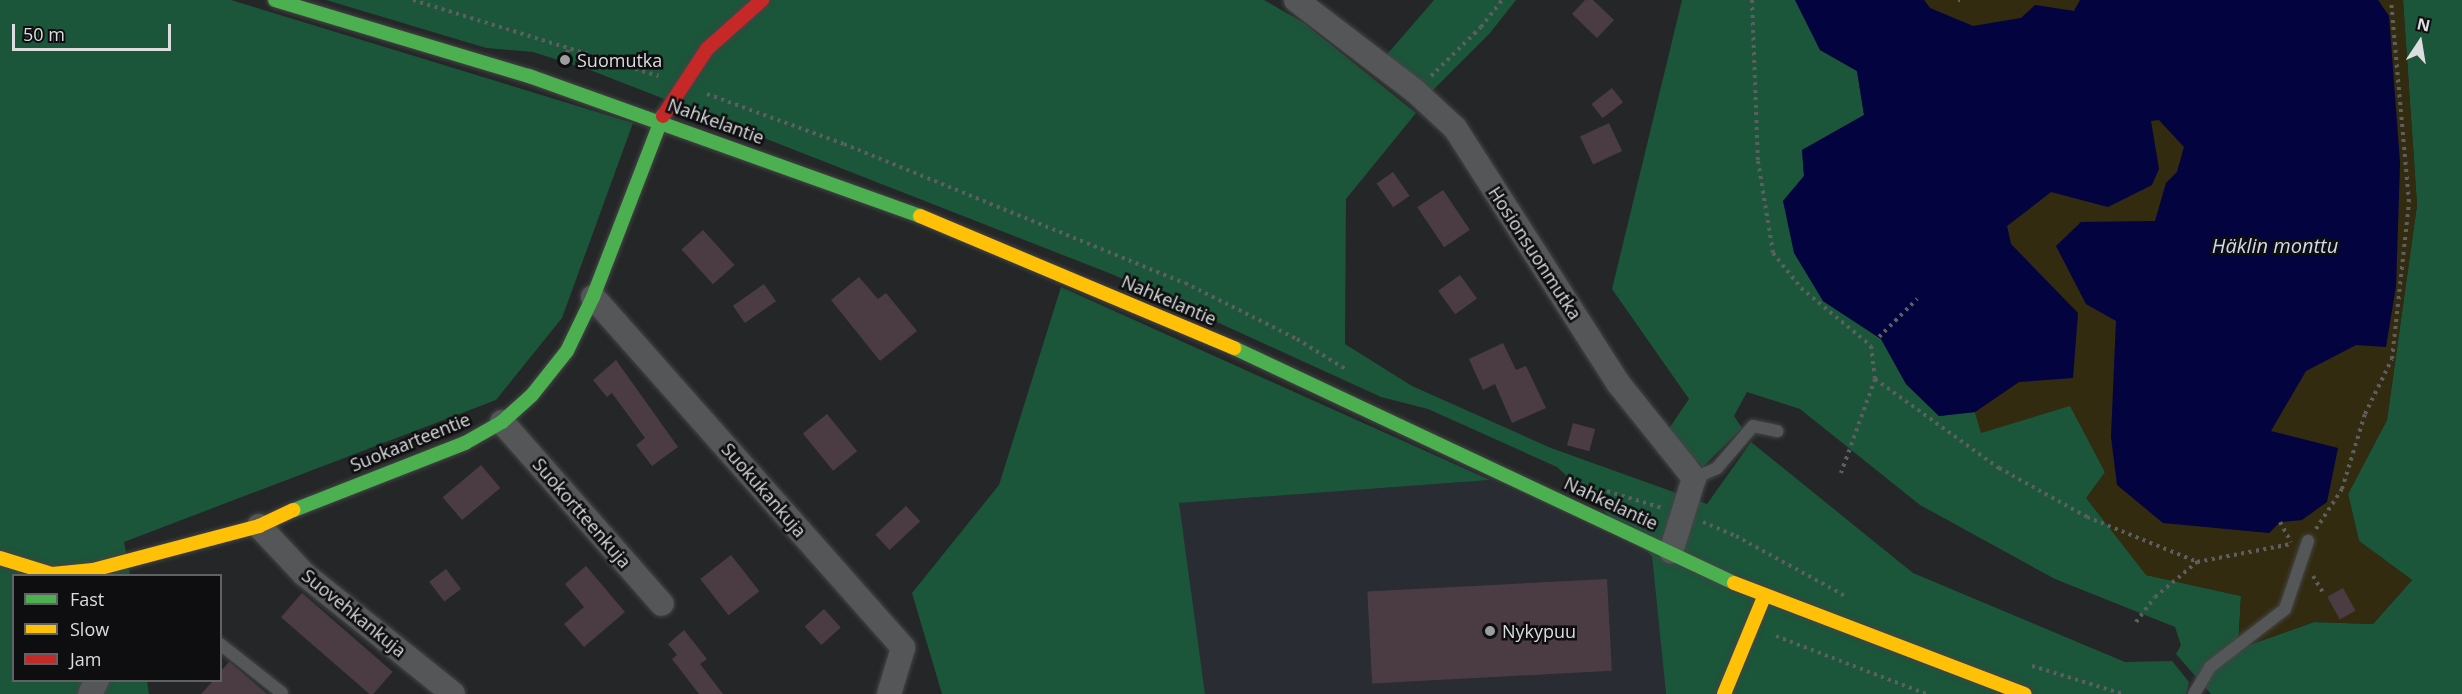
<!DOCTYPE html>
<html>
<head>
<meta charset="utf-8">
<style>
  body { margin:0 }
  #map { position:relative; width:2462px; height:694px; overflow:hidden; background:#252627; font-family:"Open Sans",sans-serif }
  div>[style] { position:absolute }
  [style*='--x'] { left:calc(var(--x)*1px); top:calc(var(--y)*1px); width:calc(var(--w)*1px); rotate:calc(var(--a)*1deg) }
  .built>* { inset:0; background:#292c33 }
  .green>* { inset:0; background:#1b553a }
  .sand>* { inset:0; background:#322b0f }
  .water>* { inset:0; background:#030340 }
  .building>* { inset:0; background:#4b3c43; transform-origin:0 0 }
  .path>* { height:4px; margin-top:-2px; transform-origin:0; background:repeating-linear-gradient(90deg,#5d5e5f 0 3px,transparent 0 7.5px) }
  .roads { filter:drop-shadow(0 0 2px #434445) drop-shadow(0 0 2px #434445) }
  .lane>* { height:12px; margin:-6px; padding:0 6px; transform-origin:6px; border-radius:6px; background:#555657 }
  .street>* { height:24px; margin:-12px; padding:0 12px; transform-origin:12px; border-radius:12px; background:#555657 }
  .fast>* { height:14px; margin:-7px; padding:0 7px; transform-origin:7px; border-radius:7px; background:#4caf50 }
  .slow>* { height:14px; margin:-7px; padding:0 7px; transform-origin:7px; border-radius:7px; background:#ffc107 }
  .jam>* { height:14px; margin:-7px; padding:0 7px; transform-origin:7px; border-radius:7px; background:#c62828 }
  .dots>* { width:16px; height:16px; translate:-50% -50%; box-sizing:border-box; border:3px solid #0e0e10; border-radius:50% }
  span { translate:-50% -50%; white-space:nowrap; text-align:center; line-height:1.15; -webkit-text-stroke:5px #0e0e10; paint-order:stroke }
  .poi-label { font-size:18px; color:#dcdddf }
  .left { translate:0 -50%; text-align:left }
  .street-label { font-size:18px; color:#dcdddf }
  .water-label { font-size:20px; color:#cedbef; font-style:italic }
  .legend { position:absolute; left:12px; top:574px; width:210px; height:108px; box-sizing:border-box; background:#0e0e10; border:2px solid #606163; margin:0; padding:8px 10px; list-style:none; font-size:18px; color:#dcdddf }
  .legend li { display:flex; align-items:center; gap:12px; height:30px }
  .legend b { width:30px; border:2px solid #606163 }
  .north { position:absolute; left:2390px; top:12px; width:60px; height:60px; -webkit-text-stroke:4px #0e0e10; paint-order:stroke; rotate:12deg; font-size:16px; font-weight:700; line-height:24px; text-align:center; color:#dcdddf }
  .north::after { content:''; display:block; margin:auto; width:21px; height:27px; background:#dcdddf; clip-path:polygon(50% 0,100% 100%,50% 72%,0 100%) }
  .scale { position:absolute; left:12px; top:24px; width:159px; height:27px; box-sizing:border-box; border:3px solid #dcdddf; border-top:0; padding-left:8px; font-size:18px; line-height:21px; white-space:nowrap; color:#dcdddf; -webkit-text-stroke:4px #0e0e10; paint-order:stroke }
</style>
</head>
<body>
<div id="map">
  <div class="built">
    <i style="clip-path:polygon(1490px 480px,1652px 556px,1666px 694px,1205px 694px,1178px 503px)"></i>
  </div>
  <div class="green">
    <i style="clip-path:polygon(0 0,231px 0,633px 123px,562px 318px,496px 400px,124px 542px,130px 575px,14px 576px,14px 680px,147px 681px,149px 694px,0 694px)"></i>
    <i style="clip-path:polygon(326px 0,1264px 0,1304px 23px,1416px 113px,1346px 199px,1345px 344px,1412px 386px,1551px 448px,1707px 504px,1751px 442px,1913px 573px,2125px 662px,2172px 661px,2189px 682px,2186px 694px,1666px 694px,1652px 556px,1557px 467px,1428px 409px,1381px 397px,1114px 275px,590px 70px,533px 52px,486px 48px)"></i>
    <i style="clip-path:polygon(1434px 0,1516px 0,1490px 33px,1429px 94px,1383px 59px)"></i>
    <i style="clip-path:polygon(1682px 0,1795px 0,1820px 50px,1857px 71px,1864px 115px,1802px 150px,1804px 176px,1783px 201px,1823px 301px,1881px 339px,1906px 384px,1939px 416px,1975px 412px,1981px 432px,2070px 405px,2105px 472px,2146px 575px,2241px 596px,2238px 649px,2314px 622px,2373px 624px,2412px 580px,2359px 541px,2348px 494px,2387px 420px,2417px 205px,2403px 0,2462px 0,2462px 694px,2211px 694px,2176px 654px,2181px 645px,2175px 627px,2055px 579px,1920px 505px,1800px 409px,1747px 392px,1734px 416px,1742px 428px,1703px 467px,1666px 433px,1689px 399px,1612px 289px)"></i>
    <i style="clip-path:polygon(1061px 287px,1490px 480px,1179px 503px,1205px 694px,942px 694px,912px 593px,999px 485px)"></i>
  </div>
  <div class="sand">
    <i style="clip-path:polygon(1924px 0,2080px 0,2075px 11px,2036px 5px,2021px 18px,1973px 26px,1930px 8px)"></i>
    <i style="clip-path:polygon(2378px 0,2403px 0,2417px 205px,2387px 420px,2348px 494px,2359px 541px,2412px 580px,2373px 624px,2314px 622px,2238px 649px,2241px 596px,2146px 575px,2086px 498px,2105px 472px,2070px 406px,1981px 433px,1975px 412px,2019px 382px,2072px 378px,2078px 313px,2011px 244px,2007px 226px,2051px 192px,2108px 207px,2158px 169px,2151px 120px,2159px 120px,2184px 147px,2177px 172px,2166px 183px,2155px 221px,2082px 222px,2056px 246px,2086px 304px,2116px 321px,2111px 437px,2280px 522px,2302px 520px,2270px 431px,2306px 371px,2356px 345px,2386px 346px,2396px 286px,2400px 163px,2389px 16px)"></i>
  </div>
  <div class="water">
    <i style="clip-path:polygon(1795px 0,1924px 0,1930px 8px,1973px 26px,2021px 18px,2035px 5px,2074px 11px,2080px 0,2378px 0,2389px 16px,2400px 163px,2396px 286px,2386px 347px,2356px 345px,2306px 371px,2271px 431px,2338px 448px,2327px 502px,2302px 520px,2280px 522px,2269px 533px,2163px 523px,2117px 485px,2111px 437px,2116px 321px,2086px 304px,2056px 246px,2081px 222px,2155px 221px,2166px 183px,2177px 172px,2184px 147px,2159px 120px,2151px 121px,2159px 169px,2152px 185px,2108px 207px,2051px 192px,2007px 226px,2011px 244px,2078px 313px,2073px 378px,2019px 382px,1975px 412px,1939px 416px,1906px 384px,1881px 339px,1823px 301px,1794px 253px,1783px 201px,1804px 176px,1802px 150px,1864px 115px,1857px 71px,1820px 50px)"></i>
  </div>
  <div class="building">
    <i style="clip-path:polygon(1585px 0,1593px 0,1614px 20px,1597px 38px,1572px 14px)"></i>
    <i style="left:1612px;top:88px;width:18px;height:26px;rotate:52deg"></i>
    <i style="left:1609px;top:123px;width:31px;height:32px;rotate:65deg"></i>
    <i style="left:1393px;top:172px;width:29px;height:20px;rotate:55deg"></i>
    <i style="left:1443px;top:190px;width:48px;height:31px;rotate:56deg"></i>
    <i style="left:703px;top:230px;width:47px;height:29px;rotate:48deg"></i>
    <i style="left:1460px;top:275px;width:29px;height:27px;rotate:54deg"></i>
    <i style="clip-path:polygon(859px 277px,878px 299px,886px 293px,917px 331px,880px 361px,831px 300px)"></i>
    <i style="left:764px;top:284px;width:21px;height:38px;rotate:55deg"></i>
    <i style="clip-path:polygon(1503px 343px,1516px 370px,1526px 366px,1546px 408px,1512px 423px,1495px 384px,1483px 390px,1469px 359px)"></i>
    <i style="clip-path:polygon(616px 360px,678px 447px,652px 466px,636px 445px,645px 438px,612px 393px,607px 397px,593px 380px)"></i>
    <i style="left:827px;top:414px;width:48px;height:31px;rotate:51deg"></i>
    <i style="left:1573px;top:423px;width:23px;height:23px;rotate:15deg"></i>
    <i style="left:481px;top:465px;width:30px;height:50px;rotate:50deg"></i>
    <i style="left:906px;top:506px;width:21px;height:42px;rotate:47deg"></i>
    <i style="left:731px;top:555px;width:46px;height:39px;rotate:52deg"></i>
    <i style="clip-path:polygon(586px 566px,625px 612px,584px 647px,564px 624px,584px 607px,565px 584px)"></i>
    <i style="left:446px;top:569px;width:25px;height:21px;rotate:53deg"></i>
    <i style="left:1607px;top:579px;width:92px;height:240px;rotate:87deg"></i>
    <i style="left:2343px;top:588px;width:26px;height:18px;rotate:61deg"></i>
    <i style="left:302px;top:593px;width:120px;height:32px;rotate:41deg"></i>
    <i style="left:824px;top:609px;width:25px;height:26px;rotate:48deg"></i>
    <i style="clip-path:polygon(684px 630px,707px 659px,700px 664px,723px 694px,699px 694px,672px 659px,677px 655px,668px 644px)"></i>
    <i style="clip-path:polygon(229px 662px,231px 663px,267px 694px,201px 694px,213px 681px,220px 681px,220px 672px)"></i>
  </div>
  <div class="path">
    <i style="--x:413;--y:0;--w:257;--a:17.2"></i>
    <i style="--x:1752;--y:0;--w:161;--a:87.9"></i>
    <i style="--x:1758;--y:161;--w:93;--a:80.7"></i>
    <i style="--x:1773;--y:253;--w:45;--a:51.3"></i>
    <i style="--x:1801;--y:288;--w:91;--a:39.6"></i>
    <i style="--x:1871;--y:346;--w:33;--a:83"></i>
    <i style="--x:1875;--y:379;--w:100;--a:109.9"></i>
    <i style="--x:1958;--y:0;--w:2;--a:0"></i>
    <i style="--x:565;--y:60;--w:14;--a:-73"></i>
    <i style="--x:1431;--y:76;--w:70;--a:-44.4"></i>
    <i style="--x:1481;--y:27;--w:34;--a:-52"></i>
    <i style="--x:707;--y:94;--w:146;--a:20.1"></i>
    <i style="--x:844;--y:144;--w:368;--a:22.2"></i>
    <i style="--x:1185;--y:283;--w:125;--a:26.6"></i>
    <i style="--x:1297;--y:339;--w:59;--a:31.8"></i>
    <i style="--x:1879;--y:337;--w:54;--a:-45"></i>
    <i style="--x:1875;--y:379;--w:153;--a:35.7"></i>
    <i style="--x:1999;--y:468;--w:101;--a:29.1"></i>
    <i style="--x:2087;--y:517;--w:119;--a:22.2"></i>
    <i style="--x:1600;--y:489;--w:65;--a:17"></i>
    <i style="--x:1703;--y:522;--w:36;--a:23"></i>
    <i style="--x:1736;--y:536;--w:124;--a:28.8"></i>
    <i style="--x:2280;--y:522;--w:23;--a:61"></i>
    <i style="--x:2316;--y:529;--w:48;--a:-57"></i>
    <i style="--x:2342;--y:489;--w:78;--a:-73"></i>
    <i style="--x:2365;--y:414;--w:61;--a:-63.9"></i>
    <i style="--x:2392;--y:359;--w:158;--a:-83.8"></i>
    <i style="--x:2409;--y:202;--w:203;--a:-95.1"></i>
    <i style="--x:2313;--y:576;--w:21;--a:59"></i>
    <i style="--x:2136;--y:622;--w:31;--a:-53"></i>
    <i style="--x:2155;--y:597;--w:55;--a:-39.8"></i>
    <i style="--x:2197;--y:562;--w:96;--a:-10.8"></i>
    <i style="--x:1776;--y:636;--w:161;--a:21.1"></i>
    <i style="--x:2032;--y:666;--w:95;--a:17.1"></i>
  </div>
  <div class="roads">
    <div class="lane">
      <i style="--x:1694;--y:478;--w:25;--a:-23"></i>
      <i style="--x:1717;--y:468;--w:55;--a:-49.4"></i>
      <i style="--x:1753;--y:426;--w:25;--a:12"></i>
      <i style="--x:220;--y:644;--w:79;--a:38.3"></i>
      <i style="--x:2194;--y:694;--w:31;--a:-59"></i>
      <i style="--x:2210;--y:667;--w:95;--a:-37.7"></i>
      <i style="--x:2285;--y:609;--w:72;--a:-71.3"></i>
    </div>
    <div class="street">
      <i style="--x:1296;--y:0;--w:150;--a:37.4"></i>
      <i style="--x:1415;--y:91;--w:54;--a:42.8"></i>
      <i style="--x:1455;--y:128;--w:303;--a:57.4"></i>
      <i style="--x:1618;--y:383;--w:122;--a:51.3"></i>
      <i style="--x:1694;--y:478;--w:77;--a:107.3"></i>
      <i style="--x:593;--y:297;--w:468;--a:48.5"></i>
      <i style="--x:903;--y:648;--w:48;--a:106.9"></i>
      <i style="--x:502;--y:422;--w:242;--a:48.7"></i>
      <i style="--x:259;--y:526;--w:66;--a:46.8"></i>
      <i style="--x:304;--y:574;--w:191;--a:38.8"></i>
      <i style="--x:90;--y:694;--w:16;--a:-63"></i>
    </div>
    <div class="fast">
      <i style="--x:275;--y:0;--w:265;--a:16.7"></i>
      <i style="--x:529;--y:76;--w:415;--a:19.7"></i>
      <i style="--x:1234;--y:348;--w:552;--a:25.17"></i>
      <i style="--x:294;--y:510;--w:184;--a:-21.4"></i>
      <i style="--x:465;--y:443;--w:43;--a:-29.6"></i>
      <i style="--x:502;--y:422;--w:40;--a:-42"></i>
      <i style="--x:532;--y:395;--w:56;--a:-51.5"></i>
      <i style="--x:567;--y:351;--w:60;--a:-64.3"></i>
      <i style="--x:593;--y:297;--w:194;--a:-68.9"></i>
    </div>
    <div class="slow">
      <i style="--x:920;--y:216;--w:341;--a:22.8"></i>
      <i style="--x:0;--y:558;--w:54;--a:17.1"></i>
      <i style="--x:52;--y:574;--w:41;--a:-5.6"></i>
      <i style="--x:93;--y:570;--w:172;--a:-14.8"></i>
      <i style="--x:259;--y:526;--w:38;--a:-25"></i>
      <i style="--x:1734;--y:583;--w:311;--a:20.9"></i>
      <i style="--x:1724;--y:694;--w:105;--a:-67.6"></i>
    </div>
    <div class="jam">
      <i style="--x:663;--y:116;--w:80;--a:-56.7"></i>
      <i style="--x:707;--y:49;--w:74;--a:-41.7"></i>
    </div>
  </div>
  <div class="dots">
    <i style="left:565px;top:60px;background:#9c9d9f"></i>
    <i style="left:1490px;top:631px;background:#9c9d9f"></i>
  </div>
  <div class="poi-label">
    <span class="left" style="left:577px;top:60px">Suomutka</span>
    <span class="left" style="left:1502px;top:631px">Nykypuu</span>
  </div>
  <div class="street-label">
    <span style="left:716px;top:121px;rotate:20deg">Nahkelantie</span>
    <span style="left:1535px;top:253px;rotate:57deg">Hosionsuonmutka</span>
    <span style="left:1169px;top:300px;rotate:23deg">Nahkelantie</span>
    <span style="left:410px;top:442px;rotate:-22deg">Suokaarteentie</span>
    <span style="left:764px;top:490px;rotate:49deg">Suokukankuja</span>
    <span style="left:1611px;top:503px;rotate:25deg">Nahkelantie</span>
    <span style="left:582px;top:513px;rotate:49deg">Suokortteenkuja</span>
    <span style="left:354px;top:613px;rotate:39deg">Suovehkankuja</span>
  </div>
  <div class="water-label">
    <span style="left:2275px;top:245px">Häklin monttu</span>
  </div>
  <ul class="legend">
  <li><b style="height:8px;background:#4caf50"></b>Fast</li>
  <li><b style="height:8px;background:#ffc107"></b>Slow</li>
  <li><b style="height:8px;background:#c62828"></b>Jam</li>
  </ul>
  <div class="north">N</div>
  <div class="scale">50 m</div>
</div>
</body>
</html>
